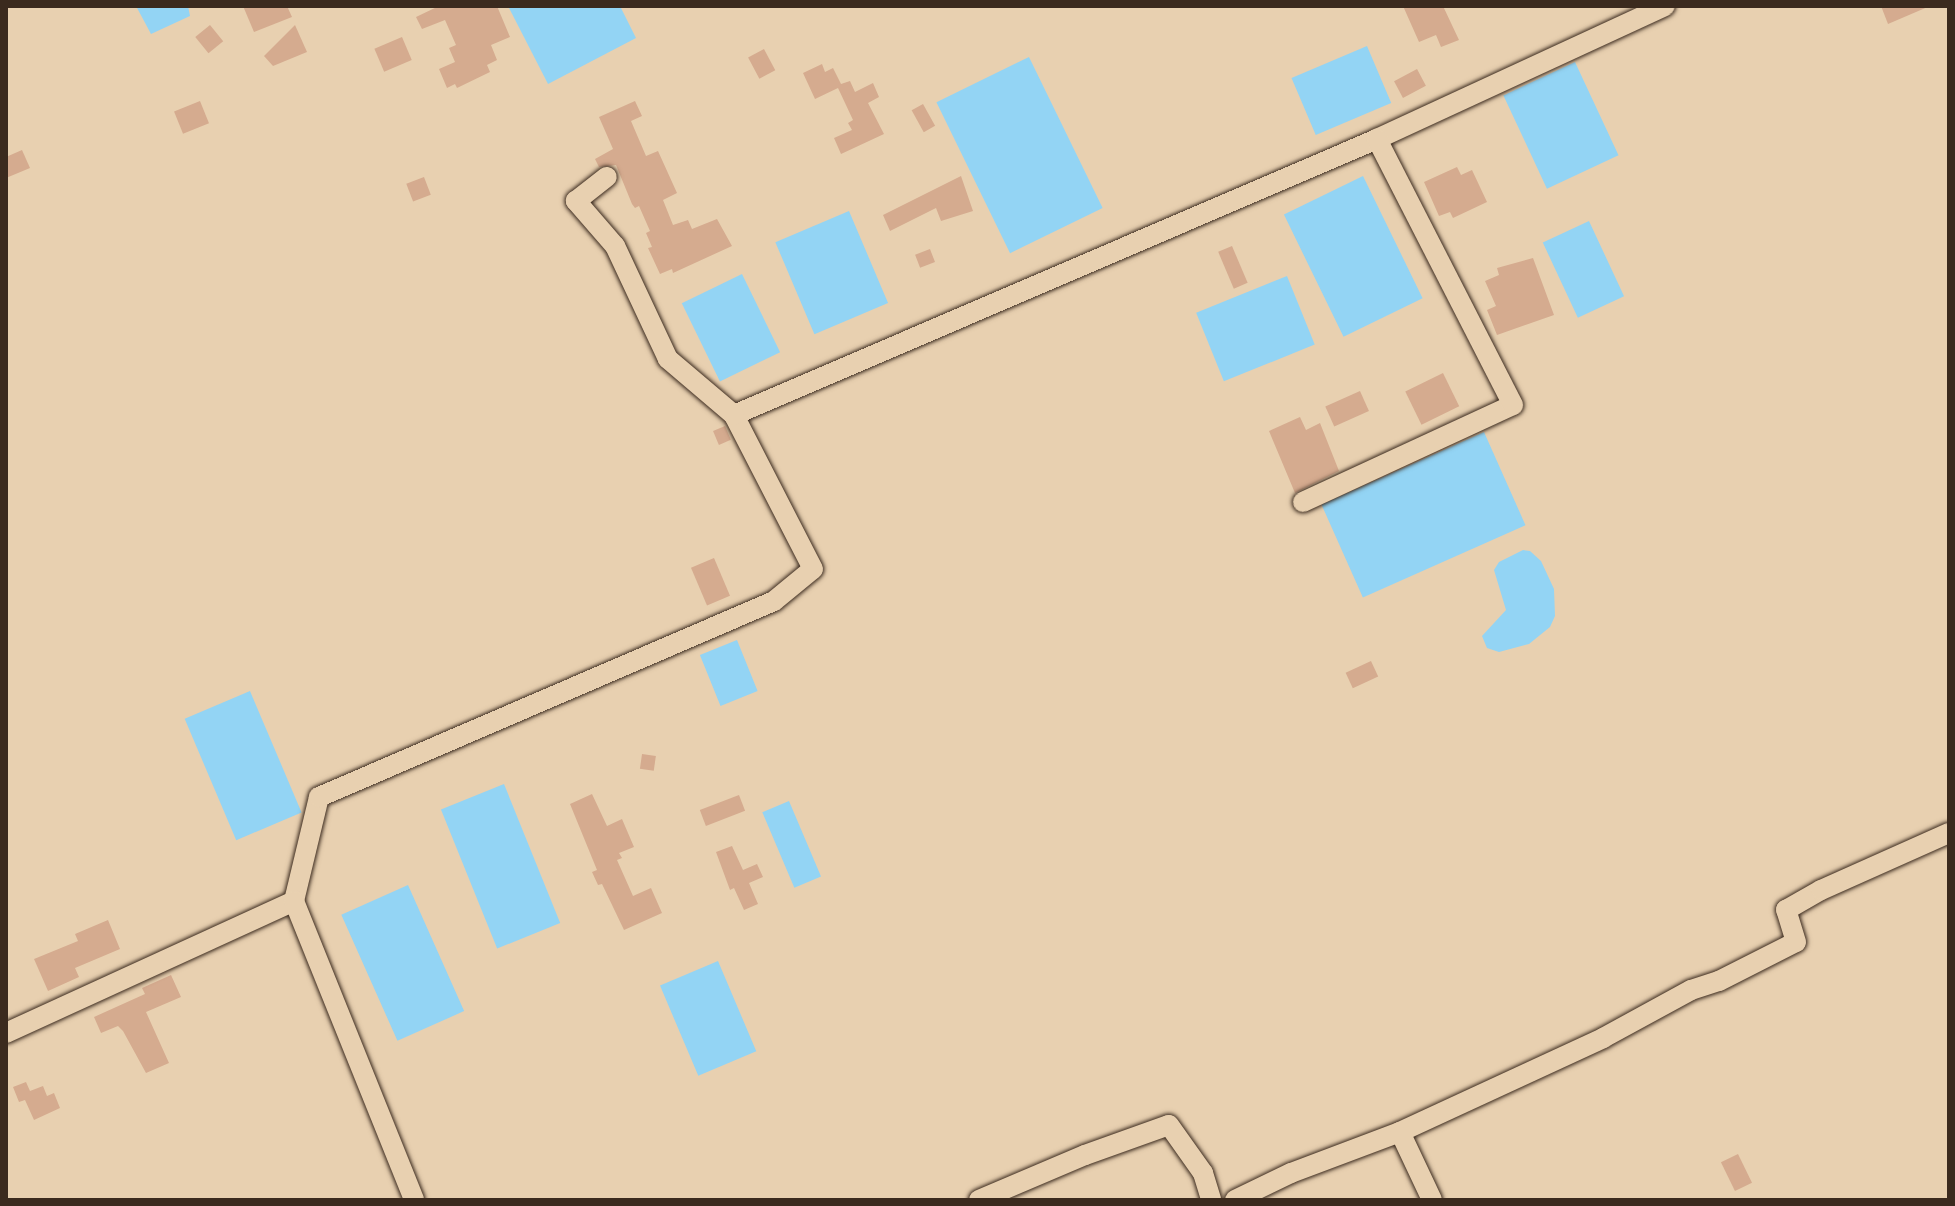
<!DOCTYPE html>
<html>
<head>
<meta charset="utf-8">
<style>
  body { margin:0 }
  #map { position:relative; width:1955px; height:1206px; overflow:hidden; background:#e8d0b0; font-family:Itim,sans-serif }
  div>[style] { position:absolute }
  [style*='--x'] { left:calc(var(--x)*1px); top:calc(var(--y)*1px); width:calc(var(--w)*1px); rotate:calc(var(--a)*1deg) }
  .water>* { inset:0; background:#93d4f4; transform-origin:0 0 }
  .building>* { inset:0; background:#d5ab8f; transform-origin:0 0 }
  .roads { filter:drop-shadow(0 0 2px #3b2a1e) drop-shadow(0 0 2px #3b2a1e) }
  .minor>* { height:20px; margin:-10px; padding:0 10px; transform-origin:10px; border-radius:10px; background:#e8d0b0 }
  span { translate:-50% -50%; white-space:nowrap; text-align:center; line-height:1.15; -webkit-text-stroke:8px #e8d0b0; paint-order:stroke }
  .frame { position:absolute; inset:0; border:8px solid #3b2a1e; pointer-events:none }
</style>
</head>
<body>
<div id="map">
  <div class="water">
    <i style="clip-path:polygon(136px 6px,188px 6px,190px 16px,151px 34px)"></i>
    <i style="clip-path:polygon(508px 6px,620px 6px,636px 38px,548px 84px)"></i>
    <i style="left:1367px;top:46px;width:62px;height:82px;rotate:67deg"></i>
    <i style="left:1029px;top:57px;width:168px;height:103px;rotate:64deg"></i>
    <i style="left:1575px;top:62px;width:103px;height:79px;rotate:65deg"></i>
    <i style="left:1363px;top:176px;width:136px;height:88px;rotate:64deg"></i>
    <i style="left:849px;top:211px;width:100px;height:80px;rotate:67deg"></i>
    <i style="left:1589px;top:221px;width:83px;height:51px;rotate:65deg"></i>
    <i style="left:742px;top:274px;width:87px;height:67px;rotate:64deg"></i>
    <i style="left:1287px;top:276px;width:74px;height:98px;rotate:68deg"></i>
    <i style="left:1484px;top:432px;width:102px;height:178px;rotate:66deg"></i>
    <i style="clip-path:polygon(1523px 550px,1530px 551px,1541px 561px,1554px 589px,1555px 616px,1550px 627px,1529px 644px,1499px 652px,1487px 648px,1482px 636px,1506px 610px,1494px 570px,1499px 562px)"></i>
    <i style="left:737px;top:640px;width:55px;height:40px;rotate:68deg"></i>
    <i style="left:250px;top:691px;width:132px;height:71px;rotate:67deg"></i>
    <i style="left:504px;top:784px;width:150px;height:68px;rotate:68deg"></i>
    <i style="left:789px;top:801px;width:82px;height:29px;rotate:67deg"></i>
    <i style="left:408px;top:885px;width:138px;height:73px;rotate:66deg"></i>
    <i style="left:718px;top:961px;width:98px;height:63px;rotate:67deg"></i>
  </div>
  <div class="building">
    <i style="clip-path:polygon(243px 6px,287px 6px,292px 17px,254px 32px)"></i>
    <i style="clip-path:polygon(439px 6px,497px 6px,510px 37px,491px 45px,497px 60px,487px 65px,490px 72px,457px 88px,455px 84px,447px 88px,439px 69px,455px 62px,449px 48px,456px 45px,445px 20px,422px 29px,416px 17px)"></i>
    <i style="clip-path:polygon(1403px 6px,1443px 6px,1459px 40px,1441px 47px,1436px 35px,1419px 42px)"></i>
    <i style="clip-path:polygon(1881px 6px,1930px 6px,1888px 24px)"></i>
    <i style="left:210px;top:25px;width:21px;height:19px;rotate:51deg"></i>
    <i style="clip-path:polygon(295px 25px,307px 52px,273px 66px,264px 56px)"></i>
    <i style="left:402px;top:37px;width:25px;height:30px;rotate:67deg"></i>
    <i style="left:764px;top:49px;width:24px;height:18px;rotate:62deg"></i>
    <i style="clip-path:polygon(822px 64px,825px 72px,833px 68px,841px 84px,850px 81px,855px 92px,873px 83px,879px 97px,868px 103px,884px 134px,841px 154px,834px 138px,852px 130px,848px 123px,853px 120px,838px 88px,815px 99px,803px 73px)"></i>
    <i style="left:1417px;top:69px;width:19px;height:26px;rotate:62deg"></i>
    <i style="left:200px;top:101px;width:24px;height:28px;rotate:68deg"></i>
    <i style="clip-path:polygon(635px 101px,642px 116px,631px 121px,646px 156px,658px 151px,677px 193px,663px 200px,673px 225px,688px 220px,692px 229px,717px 219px,732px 246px,673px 273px,672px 269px,660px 274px,648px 248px,652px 247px,646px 233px,650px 231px,639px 206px,635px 208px,632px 204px,616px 165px,599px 167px,595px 159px,613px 149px,599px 117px)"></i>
    <i style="left:923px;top:104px;width:25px;height:13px;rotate:61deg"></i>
    <i style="clip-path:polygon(22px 150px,30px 168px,6px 178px,6px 157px)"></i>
    <i style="clip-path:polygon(1457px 167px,1461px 175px,1472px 170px,1487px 202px,1453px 218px,1450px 212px,1439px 216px,1424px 182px)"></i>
    <i style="clip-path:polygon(961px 176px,973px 211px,941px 221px,936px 208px,890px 231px,883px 215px)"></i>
    <i style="left:424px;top:177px;width:19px;height:19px;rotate:69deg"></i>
    <i style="left:1232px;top:246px;width:40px;height:15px;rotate:67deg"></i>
    <i style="left:930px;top:249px;width:14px;height:16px;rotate:69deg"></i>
    <i style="clip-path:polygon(1533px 258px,1554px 315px,1497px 335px,1487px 310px,1496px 306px,1485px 281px,1499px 275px,1497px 268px)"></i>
    <i style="left:1443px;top:373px;width:37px;height:42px;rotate:64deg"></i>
    <i style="left:1360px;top:391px;width:22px;height:38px;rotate:66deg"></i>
    <i style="clip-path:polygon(1300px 417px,1306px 430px,1320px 423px,1339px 471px,1295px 493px,1269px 431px)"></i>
    <i style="left:725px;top:426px;width:15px;height:13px;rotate:67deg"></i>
    <i style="left:714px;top:558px;width:41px;height:25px;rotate:67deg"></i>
    <i style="left:1371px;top:661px;width:17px;height:28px;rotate:65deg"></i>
    <i style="left:642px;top:754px;width:14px;height:15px;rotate:8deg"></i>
    <i style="clip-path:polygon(592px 794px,607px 826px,622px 819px,634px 847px,619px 853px,622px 858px,617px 860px,633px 896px,651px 888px,662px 913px,624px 930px,602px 884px,598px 885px,592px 872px,597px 870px,570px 804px)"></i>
    <i style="left:739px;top:795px;width:17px;height:42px;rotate:69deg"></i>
    <i style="clip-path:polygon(732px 846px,743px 870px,757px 864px,763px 877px,749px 883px,758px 904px,744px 910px,734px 888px,730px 890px,716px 852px)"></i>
    <i style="clip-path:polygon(108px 920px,120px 949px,75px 968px,79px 977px,48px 991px,34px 959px,78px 941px,75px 934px)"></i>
    <i style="clip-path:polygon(171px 975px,181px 997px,146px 1012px,169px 1063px,146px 1073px,123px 1031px,118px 1026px,101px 1033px,94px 1017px,145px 994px,142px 988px)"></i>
    <i style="clip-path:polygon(26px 1082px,30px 1091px,43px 1086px,47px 1096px,54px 1093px,60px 1108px,34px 1120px,25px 1100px,19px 1102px,13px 1087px)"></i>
    <i style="left:1738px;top:1154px;width:32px;height:19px;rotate:64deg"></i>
  </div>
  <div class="roads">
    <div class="minor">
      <i style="--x:734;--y:415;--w:700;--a:-23.23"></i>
      <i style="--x:1377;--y:139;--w:317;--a:-24.8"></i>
      <i style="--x:1303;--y:502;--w:231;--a:-24.8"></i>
      <i style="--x:1513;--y:405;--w:299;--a:-117.1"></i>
      <i style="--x:294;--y:901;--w:107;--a:-76.5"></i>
      <i style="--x:319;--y:797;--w:495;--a:-23.3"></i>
      <i style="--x:774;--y:601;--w:50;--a:-39.4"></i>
      <i style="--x:813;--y:569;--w:173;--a:-117.2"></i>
      <i style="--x:734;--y:415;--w:87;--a:-139.7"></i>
      <i style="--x:668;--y:359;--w:125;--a:-115.1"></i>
      <i style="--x:615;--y:246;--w:60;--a:-130.9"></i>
      <i style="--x:576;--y:201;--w:39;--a:-38"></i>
      <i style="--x:6;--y:1033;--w:317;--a:-24.6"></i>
      <i style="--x:294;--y:901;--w:322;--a:68.1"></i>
      <i style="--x:1400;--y:1132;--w:224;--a:-24.8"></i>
      <i style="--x:1603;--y:1038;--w:100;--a:-28.6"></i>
      <i style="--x:1691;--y:990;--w:29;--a:-18"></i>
      <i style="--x:1719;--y:981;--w:86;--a:-26.9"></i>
      <i style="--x:1796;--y:942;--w:34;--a:-107"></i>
      <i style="--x:1786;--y:910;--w:40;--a:-29.7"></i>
      <i style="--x:1821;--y:890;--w:140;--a:-24"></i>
      <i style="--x:979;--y:1200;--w:115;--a:-23"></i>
      <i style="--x:1085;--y:1155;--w:89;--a:-19.7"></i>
      <i style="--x:1169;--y:1125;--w:59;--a:54.7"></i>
      <i style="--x:1203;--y:1173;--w:28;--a:73"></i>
      <i style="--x:1235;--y:1200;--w:62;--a:-25.7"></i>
      <i style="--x:1291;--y:1173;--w:116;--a:-20.6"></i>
      <i style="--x:1400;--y:1132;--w:75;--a:64.8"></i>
    </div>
  </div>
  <div class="frame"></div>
</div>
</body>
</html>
